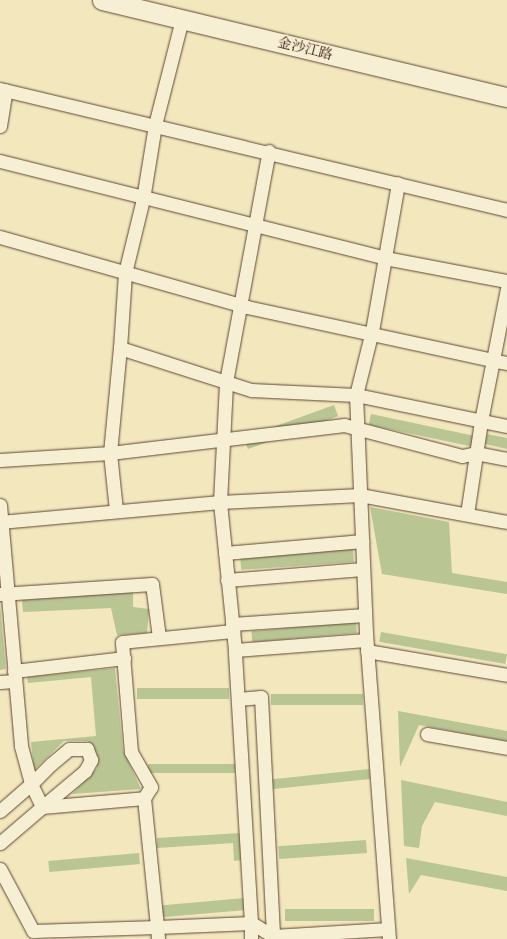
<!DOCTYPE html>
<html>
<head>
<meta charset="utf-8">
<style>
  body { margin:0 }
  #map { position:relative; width:507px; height:939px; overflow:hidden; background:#f2e7bd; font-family:"IM FELL DW Pica","Noto Serif SC",serif }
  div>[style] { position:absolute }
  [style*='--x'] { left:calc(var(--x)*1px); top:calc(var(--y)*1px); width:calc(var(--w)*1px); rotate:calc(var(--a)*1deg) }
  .green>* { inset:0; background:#b9c592; transform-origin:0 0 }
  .roads { filter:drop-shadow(0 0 1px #5f4633) drop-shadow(0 0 1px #5f4633) }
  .street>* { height:13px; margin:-6.5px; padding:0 6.5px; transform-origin:6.5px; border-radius:6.5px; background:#f7efd4 }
  .secondary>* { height:19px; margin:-9.5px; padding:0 9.5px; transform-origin:9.5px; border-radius:9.5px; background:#f7efd4 }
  span { translate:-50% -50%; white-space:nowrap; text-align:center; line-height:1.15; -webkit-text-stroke:3px #f7efd4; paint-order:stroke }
  .street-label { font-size:14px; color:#2e1005 }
</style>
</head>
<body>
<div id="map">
  <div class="green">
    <i style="left:334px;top:405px;width:12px;height:96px;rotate:70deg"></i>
    <i style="left:371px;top:414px;width:105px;height:11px;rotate:12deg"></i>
    <i style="clip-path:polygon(487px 434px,507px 438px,507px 449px,485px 444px)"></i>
    <i style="clip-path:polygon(370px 507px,449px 522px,452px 573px,507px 582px,507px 594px,382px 574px)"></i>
    <i style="left:353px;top:549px;width:13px;height:113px;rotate:86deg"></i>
    <i style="clip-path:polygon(133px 592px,133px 607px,149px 609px,147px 633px,117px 635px,111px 608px,23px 612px,22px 600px)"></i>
    <i style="clip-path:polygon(0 604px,6px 669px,0 670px)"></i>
    <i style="left:356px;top:622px;width:11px;height:105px;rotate:85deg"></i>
    <i style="left:381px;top:632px;width:128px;height:10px;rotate:10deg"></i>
    <i style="clip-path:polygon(115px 668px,123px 750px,141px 789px,72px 794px,97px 768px,97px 754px,88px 741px,64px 741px,34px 770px,31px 742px,96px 736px,91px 677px,28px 683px,27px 677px)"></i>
    <i style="left:229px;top:688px;width:11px;height:92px;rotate:90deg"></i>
    <i style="left:363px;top:694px;width:11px;height:92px;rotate:90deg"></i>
    <i style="clip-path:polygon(398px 711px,507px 731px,507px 741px,419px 725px,400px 767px)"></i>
    <i style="left:235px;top:764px;width:9px;height:87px;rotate:90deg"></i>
    <i style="left:369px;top:769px;width:10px;height:97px;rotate:84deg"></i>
    <i style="clip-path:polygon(401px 780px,507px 802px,507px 816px,435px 802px,422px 826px,419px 848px,404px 846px)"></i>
    <i style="clip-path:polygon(241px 833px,243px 860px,234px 861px,233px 843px,157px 848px,157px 838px)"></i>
    <i style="left:366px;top:840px;width:13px;height:88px;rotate:86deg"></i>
    <i style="left:139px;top:853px;width:11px;height:91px;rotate:85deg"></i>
    <i style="clip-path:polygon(406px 858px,507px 877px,507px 891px,421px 875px,409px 894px)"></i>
    <i style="left:245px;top:898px;width:12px;height:88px;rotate:85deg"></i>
    <i style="left:374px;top:909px;width:12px;height:89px;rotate:90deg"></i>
  </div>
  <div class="roads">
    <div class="street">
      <i style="--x:182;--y:19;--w:109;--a:104.3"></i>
      <i style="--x:155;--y:125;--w:75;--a:99.2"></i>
      <i style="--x:143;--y:199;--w:76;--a:103.7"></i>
      <i style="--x:125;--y:273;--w:75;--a:93.8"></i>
      <i style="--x:120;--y:348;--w:138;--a:17.8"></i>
      <i style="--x:251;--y:390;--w:105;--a:2.7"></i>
      <i style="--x:356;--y:395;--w:154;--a:11.6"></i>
      <i style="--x:0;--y:89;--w:521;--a:13.42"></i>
      <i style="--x:0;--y:126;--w:36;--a:-81"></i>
      <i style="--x:0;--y:161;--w:397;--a:14.1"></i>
      <i style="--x:385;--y:258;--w:124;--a:10.7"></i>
      <i style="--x:0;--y:237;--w:257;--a:15.8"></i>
      <i style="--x:247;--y:307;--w:266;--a:12.2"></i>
      <i style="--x:0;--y:460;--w:110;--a:-3.6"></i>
      <i style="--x:110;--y:453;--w:236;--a:-6.8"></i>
      <i style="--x:344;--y:425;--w:122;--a:14.7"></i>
      <i style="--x:462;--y:456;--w:14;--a:-12"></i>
      <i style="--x:476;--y:453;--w:32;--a:11"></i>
      <i style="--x:0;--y:505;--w:242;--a:85"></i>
      <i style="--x:21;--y:746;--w:39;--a:75"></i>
      <i style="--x:31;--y:784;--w:25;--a:64"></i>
      <i style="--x:42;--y:807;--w:56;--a:-39.9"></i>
      <i style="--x:85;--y:771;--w:13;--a:-61"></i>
      <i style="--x:91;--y:760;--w:12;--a:-110"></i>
      <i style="--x:87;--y:749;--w:18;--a:180"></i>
      <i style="--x:69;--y:749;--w:23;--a:140"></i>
      <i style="--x:51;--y:764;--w:28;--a:135"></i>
      <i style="--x:31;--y:784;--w:41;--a:138.9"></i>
      <i style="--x:116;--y:510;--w:57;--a:-96"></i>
      <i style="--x:110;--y:453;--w:105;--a:-84.6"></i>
      <i style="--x:467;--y:514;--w:94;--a:-81.4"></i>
      <i style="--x:481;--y:421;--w:135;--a:-78.9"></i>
      <i style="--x:0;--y:522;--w:221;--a:-5.2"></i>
      <i style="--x:220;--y:502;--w:140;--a:-2.9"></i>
      <i style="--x:360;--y:495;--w:149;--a:10.4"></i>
      <i style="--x:225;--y:553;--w:138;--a:-5"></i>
      <i style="--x:227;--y:580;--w:136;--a:-4.6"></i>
      <i style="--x:0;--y:594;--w:152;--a:-3.8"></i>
      <i style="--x:152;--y:584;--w:53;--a:82.5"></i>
      <i style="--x:232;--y:624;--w:133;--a:-3.9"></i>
      <i style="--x:235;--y:650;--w:131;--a:-4.4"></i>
      <i style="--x:367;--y:651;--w:142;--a:9.7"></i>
      <i style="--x:14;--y:671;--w:111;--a:-6.7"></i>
      <i style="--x:0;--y:682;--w:14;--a:-4"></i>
      <i style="--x:238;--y:699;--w:23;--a:-5"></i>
      <i style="--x:261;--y:697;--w:239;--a:87.1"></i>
      <i style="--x:273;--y:936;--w:26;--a:-149"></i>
      <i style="--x:251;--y:923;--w:273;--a:-93.4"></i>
      <i style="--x:235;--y:650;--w:149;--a:-95.8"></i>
      <i style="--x:220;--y:502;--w:120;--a:-87.1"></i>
      <i style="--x:226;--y:382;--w:235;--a:-79.5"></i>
      <i style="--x:427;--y:734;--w:81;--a:9.9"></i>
      <i style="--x:144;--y:798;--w:13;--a:-58"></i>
      <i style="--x:151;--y:787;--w:40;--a:-119.7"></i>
      <i style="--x:131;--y:752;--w:110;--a:-94.7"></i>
      <i style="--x:122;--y:642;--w:112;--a:-5.7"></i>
      <i style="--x:0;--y:843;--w:55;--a:-40.6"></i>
      <i style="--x:42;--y:807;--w:102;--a:-5"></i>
      <i style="--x:144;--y:798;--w:130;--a:84.2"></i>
      <i style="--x:157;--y:927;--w:94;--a:-2.4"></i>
      <i style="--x:251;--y:923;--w:16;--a:90"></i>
      <i style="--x:0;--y:869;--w:70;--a:62"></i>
      <i style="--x:33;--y:931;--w:124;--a:-1.8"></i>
      <i style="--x:157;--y:927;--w:12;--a:85"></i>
      <i style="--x:273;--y:939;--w:3;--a:-90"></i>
      <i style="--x:273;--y:936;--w:115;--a:-3.5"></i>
      <i style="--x:389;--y:939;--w:307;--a:-94.3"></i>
      <i style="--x:366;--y:633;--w:238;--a:-92.4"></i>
      <i style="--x:356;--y:395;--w:66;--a:-76"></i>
      <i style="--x:372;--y:331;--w:150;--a:-80"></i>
    </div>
    <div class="secondary">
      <i style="--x:102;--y:0;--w:416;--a:13.5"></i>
    </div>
  </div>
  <div class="street-label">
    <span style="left:305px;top:49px;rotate:14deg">金沙江路</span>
  </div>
</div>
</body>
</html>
